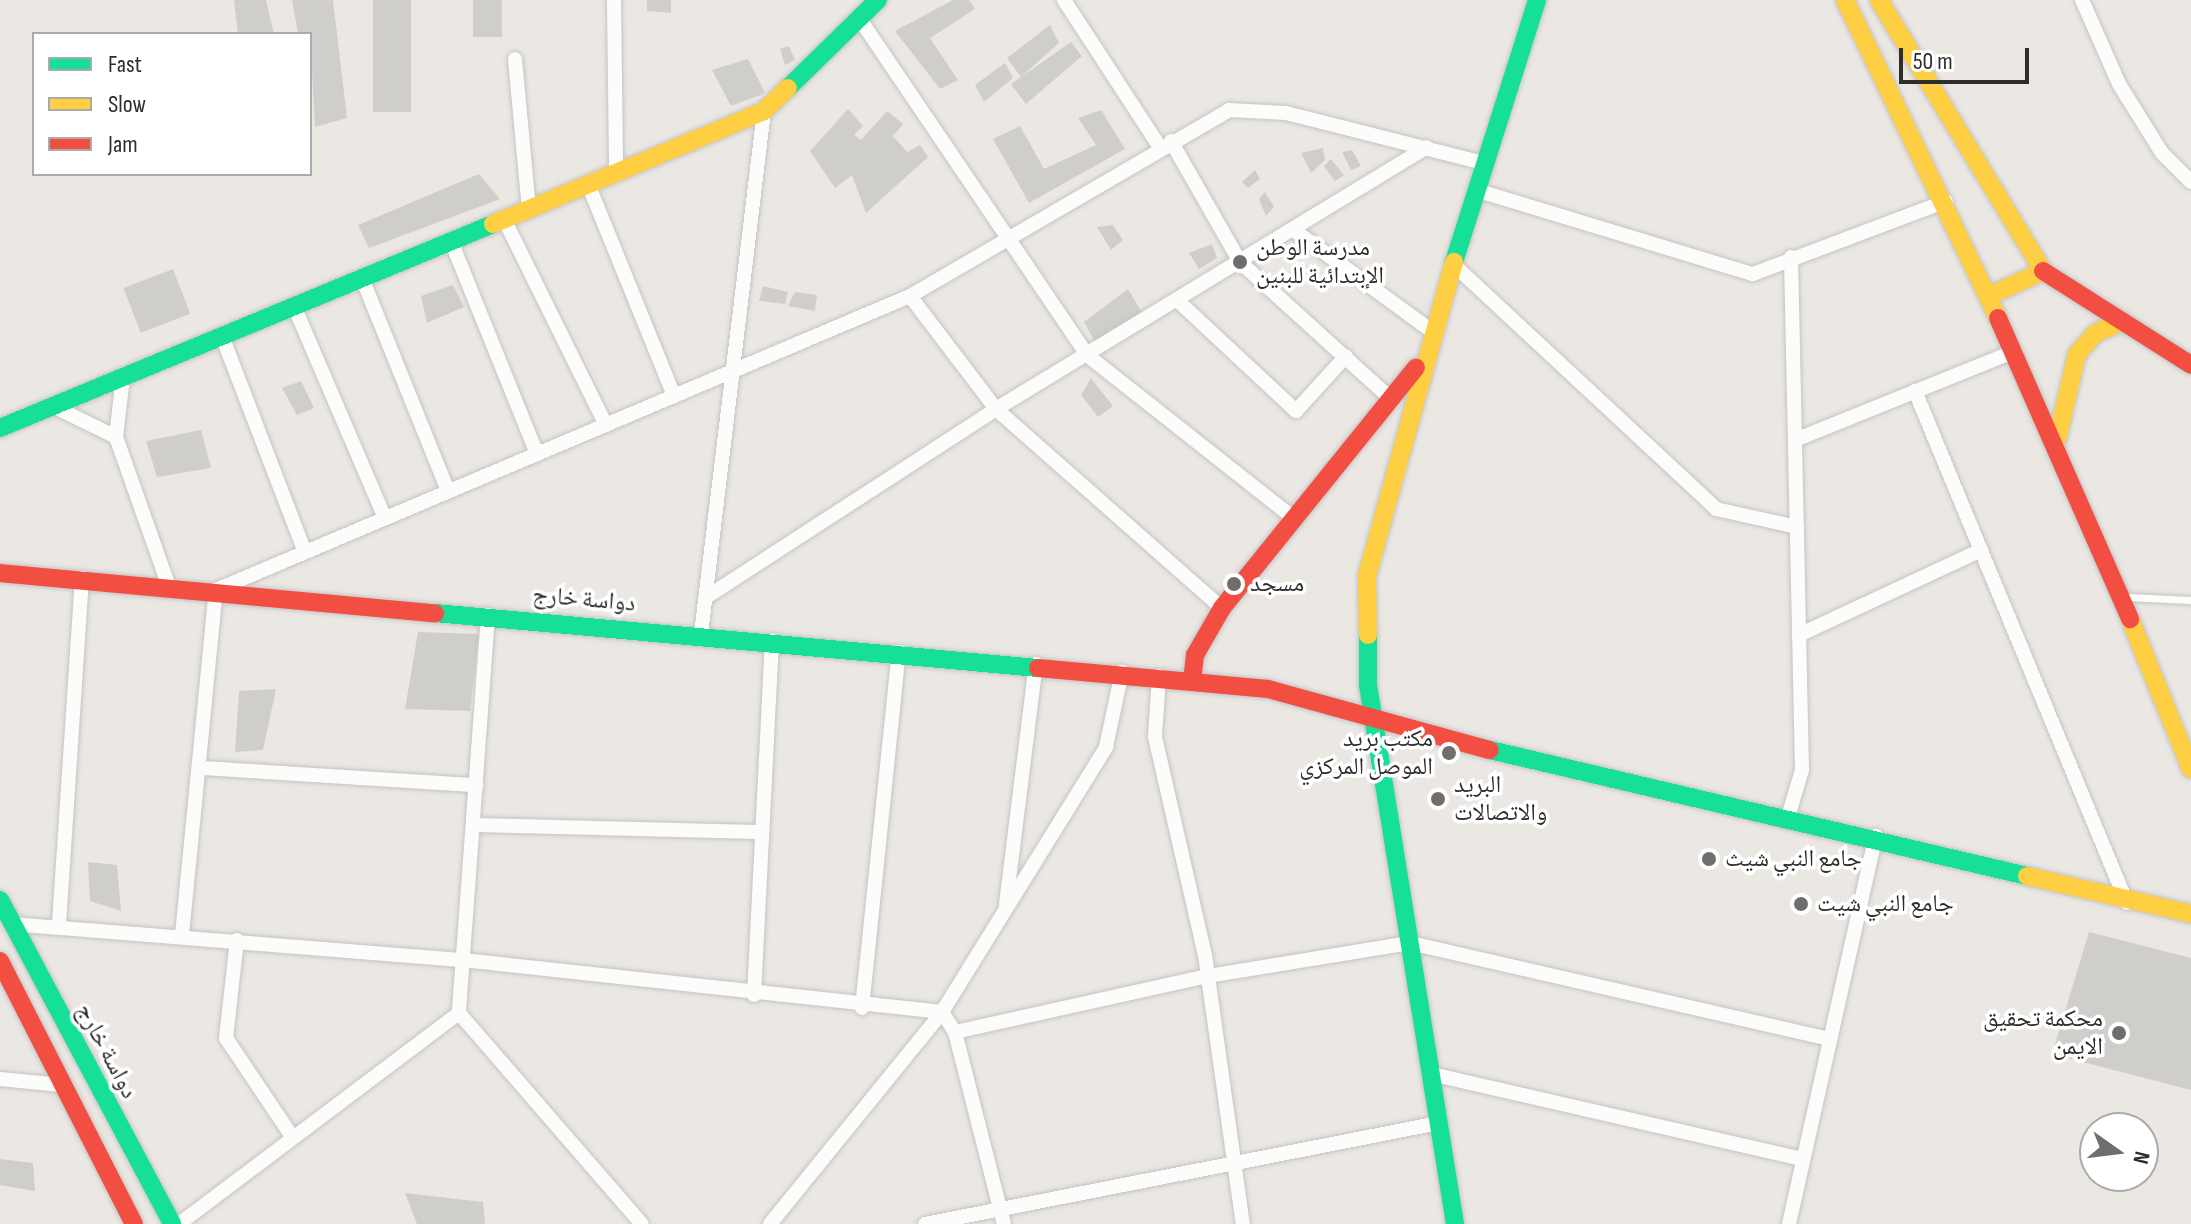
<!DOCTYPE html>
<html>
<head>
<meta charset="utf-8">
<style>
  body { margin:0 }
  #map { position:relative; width:2191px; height:1224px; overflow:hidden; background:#ebe8e4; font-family:"Sofia Sans Condensed","Noto Naskh Arabic",sans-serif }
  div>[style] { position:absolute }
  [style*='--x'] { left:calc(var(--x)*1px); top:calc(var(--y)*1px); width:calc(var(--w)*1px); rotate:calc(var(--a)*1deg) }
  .building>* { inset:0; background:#d0cecb; transform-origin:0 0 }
  .roads { filter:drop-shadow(0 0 2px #c5c4c4) drop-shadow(0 0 2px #c5c4c4) }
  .lane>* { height:7px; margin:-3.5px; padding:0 3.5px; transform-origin:3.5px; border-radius:3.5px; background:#fcfcfb }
  .street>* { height:14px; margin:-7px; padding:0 7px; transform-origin:7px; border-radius:7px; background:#fcfcfb }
  .fast>* { height:18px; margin:-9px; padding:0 9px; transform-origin:9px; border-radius:9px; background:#16e098 }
  .slow>* { height:18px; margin:-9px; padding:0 9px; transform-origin:9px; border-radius:9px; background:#ffcf43 }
  .jam>* { height:18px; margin:-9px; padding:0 9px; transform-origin:9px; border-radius:9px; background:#f24e42 }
  .dots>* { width:22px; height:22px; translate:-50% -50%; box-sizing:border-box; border:4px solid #fff; border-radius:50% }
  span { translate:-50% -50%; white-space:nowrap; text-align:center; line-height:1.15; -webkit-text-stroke:7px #fff; paint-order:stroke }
  .poi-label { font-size:24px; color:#2d2d2d }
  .left { translate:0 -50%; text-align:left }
  .right { translate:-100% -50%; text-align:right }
  .street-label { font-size:24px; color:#2d2d2d }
  .legend { position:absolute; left:32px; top:32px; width:280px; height:144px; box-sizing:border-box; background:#fff; border:2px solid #ababab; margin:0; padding:10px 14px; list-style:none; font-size:24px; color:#2d2d2d }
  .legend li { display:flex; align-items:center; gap:16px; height:40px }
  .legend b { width:40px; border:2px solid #ababab }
  .north { position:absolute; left:2079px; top:1112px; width:80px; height:80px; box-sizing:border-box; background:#fff; border:2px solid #ababab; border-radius:50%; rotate:104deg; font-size:22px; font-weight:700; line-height:32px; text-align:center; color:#2d2d2d }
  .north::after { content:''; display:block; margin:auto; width:28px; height:36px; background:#706e6d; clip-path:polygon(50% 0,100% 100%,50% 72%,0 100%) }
  .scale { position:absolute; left:1899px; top:48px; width:130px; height:36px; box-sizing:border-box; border:4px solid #2d2d2d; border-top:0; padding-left:10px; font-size:24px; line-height:28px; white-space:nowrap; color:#2d2d2d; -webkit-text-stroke:6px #fff; paint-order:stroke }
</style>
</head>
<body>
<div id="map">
  <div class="building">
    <i style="clip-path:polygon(234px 0,266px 0,274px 34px,238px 34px)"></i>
    <i style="clip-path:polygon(292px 0,333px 0,347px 118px,315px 127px,310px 34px,298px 34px)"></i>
    <i style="left:373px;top:0;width:38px;height:112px"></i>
    <i style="left:473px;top:0;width:29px;height:37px"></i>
    <i style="clip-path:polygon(647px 0,671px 0,671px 13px,647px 11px)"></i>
    <i style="clip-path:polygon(953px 0,969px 0,975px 9px,930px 38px,958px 80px,940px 89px,895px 31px)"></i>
    <i style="clip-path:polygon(1050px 25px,1059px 43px,1021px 77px,1007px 58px)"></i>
    <i style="clip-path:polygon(1071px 42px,1082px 56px,1026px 104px,1011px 84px)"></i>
    <i style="clip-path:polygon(789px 46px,795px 60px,785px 65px,780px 49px)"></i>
    <i style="clip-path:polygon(748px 59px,765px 93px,731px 106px,712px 70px)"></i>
    <i style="clip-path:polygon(1005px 63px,1013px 78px,984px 102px,975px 85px)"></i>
    <i style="clip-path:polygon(848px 109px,863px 126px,854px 135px,861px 140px,887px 111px,903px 124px,893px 136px,907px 152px,920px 145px,928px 157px,866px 213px,852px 175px,835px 188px,810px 151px)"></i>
    <i style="clip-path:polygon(1101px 110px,1125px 149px,1029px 203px,993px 139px,1020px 126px,1044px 169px,1096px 145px,1078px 118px)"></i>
    <i style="clip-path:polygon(1323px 148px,1325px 160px,1311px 173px,1301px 153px)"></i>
    <i style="clip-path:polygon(1352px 150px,1361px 166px,1351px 170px,1342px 152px)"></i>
    <i style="clip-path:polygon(1331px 159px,1344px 175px,1335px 181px,1324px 166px)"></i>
    <i style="clip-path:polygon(1255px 170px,1260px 179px,1248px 188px,1242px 182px)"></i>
    <i style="clip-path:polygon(479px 174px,500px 199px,369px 248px,358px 225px)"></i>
    <i style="clip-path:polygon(1265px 192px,1274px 207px,1266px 216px,1259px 199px)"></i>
    <i style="clip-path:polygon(1113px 225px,1123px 240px,1111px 250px,1097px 227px)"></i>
    <i style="clip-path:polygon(1212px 244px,1217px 258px,1199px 269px,1189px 253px)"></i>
    <i style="left:173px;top:269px;width:48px;height:53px;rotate:69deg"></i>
    <i style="clip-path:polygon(453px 285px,464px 307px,427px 323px,421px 296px)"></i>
    <i style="clip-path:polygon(763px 286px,788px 292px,785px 304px,759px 301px)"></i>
    <i style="clip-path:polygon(1128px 289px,1143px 315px,1096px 344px,1084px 322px)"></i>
    <i style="clip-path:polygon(795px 292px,817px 295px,815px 311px,788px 306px)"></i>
    <i style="clip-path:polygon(1091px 378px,1113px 406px,1098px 417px,1081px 395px)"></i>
    <i style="clip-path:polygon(301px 381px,314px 408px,297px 415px,282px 388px)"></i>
    <i style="clip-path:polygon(201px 430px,211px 468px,157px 477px,146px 441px)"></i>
    <i style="clip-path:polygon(418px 632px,479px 634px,470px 711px,405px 709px)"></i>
    <i style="clip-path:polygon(276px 689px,263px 750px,235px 752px,239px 691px)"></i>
    <i style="clip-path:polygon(88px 862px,117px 865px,121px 911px,90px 901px)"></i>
    <i style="clip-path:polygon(2089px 932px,2191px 958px,2191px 1090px,2052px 1054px)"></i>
    <i style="clip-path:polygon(0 1159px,33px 1163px,35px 1191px,0 1185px)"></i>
    <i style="clip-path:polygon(405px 1193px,483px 1202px,485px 1224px,417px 1224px)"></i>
  </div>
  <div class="roads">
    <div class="lane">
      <i style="--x:2127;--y:597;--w:64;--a:2.7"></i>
    </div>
    <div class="street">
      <i style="--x:614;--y:0;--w:172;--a:89.3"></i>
      <i style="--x:1064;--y:0;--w:176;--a:56.9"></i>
      <i style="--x:2082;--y:0;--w:92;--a:66.2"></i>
      <i style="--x:2119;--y:84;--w:81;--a:58.1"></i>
      <i style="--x:2162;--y:153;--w:41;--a:45"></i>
      <i style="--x:859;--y:18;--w:407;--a:55.9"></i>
      <i style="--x:1087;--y:355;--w:261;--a:38.3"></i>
      <i style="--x:515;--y:59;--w:151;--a:84.7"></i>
      <i style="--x:1171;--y:141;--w:139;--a:60.3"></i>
      <i style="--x:1240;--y:262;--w:205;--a:42.2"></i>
      <i style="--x:588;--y:184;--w:229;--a:67.9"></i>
      <i style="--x:1479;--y:191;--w:286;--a:16.9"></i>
      <i style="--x:1753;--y:274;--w:206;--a:-20.7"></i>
      <i style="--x:504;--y:219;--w:230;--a:63.7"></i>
      <i style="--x:1295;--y:231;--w:171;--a:36.2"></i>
      <i style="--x:451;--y:241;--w:230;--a:68"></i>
      <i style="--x:1456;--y:267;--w:355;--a:42.9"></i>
      <i style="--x:1716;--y:509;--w:83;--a:12.5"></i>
      <i style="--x:362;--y:278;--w:230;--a:68"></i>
      <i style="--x:910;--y:296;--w:142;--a:52.7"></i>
      <i style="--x:996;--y:409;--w:301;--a:41.4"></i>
      <i style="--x:1177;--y:300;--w:163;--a:43"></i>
      <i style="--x:1296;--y:411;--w:74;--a:-47.7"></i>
      <i style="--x:294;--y:306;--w:231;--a:66.8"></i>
      <i style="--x:222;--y:336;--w:231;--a:69"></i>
      <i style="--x:123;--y:377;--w:60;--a:96.7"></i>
      <i style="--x:116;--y:437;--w:159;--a:70.5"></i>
      <i style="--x:1915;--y:391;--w:554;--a:67.51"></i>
      <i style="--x:53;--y:406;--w:70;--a:26.2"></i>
      <i style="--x:1795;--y:440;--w:235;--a:-22"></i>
      <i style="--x:705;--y:598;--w:347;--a:-33"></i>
      <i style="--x:996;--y:409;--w:504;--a:-31.29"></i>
      <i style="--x:488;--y:615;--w:399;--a:94.2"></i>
      <i style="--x:459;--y:1013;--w:279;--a:49.1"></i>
      <i style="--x:701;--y:634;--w:527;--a:-83.13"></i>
      <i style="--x:1799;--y:635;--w:201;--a:-25"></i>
      <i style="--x:1159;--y:676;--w:61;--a:93.8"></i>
      <i style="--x:1155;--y:737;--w:224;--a:77.1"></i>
      <i style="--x:1205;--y:955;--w:272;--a:82"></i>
      <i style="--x:202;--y:768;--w:275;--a:3.6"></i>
      <i style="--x:1788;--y:817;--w:49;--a:-73.4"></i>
      <i style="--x:1802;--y:770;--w:513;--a:-91.23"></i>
      <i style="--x:473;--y:825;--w:287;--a:1.4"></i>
      <i style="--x:1006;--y:904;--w:242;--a:-82.9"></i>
      <i style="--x:12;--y:924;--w:452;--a:4.6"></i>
      <i style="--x:463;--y:960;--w:482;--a:6.2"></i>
      <i style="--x:942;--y:1012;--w:24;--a:57"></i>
      <i style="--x:955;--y:1032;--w:198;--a:75.7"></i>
      <i style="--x:59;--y:924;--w:347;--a:-86.2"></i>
      <i style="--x:182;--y:935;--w:347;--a:-84.4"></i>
      <i style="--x:216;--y:590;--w:754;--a:-22.96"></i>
      <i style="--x:910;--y:296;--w:369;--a:-30.2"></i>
      <i style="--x:1229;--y:110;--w:57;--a:3"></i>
      <i style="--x:1286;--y:113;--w:207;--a:14.2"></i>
      <i style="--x:237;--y:940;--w:99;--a:96.4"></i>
      <i style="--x:226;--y:1038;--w:120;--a:56.2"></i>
      <i style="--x:754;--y:995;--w:355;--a:-87.1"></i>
      <i style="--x:862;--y:1008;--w:358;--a:-84.1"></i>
      <i style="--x:955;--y:1032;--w:259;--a:-12.5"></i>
      <i style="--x:1208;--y:976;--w:205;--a:-9.3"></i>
      <i style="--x:1410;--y:943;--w:431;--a:12.9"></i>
      <i style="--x:1431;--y:1074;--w:382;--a:12.9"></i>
      <i style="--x:0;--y:1079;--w:62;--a:5.5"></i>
      <i style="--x:179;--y:1224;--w:351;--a:-37"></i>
      <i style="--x:770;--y:1224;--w:273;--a:-50.9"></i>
      <i style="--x:942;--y:1012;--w:312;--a:-58.2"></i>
      <i style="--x:1106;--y:747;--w:77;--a:-78"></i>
      <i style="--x:925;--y:1224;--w:524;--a:-11.12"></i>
      <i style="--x:1789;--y:1224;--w:398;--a:-77.4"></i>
    </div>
    <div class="fast">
      <i style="--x:788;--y:88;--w:126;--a:-44.4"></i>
      <i style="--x:1454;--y:262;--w:275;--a:-72.4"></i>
      <i style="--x:0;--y:428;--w:534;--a:-22.48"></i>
      <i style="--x:435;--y:613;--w:606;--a:5.21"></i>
      <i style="--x:1368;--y:635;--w:50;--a:90"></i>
      <i style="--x:1368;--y:685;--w:546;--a:80.83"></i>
      <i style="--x:1490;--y:750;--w:552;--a:13.2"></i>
      <i style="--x:0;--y:900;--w:367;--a:62"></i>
    </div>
    <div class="slow">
      <i style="--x:1845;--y:0;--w:353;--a:64.3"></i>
      <i style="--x:1879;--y:0;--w:317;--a:58.8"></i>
      <i style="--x:2043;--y:271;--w:57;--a:155.2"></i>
      <i style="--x:493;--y:224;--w:294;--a:-22.6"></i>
      <i style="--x:764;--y:111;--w:33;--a:-44"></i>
      <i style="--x:2057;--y:440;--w:88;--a:-76.9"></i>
      <i style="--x:2077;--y:354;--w:28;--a:-48"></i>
      <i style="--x:2096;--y:333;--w:27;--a:-24"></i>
      <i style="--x:2130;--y:619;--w:162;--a:67.9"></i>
      <i style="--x:1368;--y:635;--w:59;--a:-91"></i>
      <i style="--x:1367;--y:576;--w:326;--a:-74.5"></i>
      <i style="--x:2027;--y:876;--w:168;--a:13"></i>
    </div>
    <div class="jam">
      <i style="--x:2043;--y:271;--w:175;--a:32.4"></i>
      <i style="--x:1998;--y:318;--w:329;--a:66.3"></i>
      <i style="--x:0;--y:573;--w:437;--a:5.3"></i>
      <i style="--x:1038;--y:668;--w:231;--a:5.2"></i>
      <i style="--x:1268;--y:689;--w:230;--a:15.4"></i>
      <i style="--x:1192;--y:680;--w:25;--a:-83"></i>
      <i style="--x:1195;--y:655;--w:54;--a:-60.1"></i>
      <i style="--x:1222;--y:608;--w:309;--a:-51.1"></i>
      <i style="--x:0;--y:961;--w:295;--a:63"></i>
    </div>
  </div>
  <div class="dots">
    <i style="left:1240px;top:262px;background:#706e6d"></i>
    <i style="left:1234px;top:584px;background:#706e6d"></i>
    <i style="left:1449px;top:753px;background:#706e6d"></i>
    <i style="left:1438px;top:799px;background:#706e6d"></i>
    <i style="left:1709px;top:859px;background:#706e6d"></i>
    <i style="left:1801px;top:904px;background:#706e6d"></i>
    <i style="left:2119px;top:1033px;background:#706e6d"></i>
  </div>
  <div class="poi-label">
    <span class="left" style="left:1256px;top:262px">مدرسة الوطن<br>الإبتدائية للبنين</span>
    <span class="left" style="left:1250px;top:584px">مسجد</span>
    <span class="right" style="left:1433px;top:753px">مكتب بريد<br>الموصل المركزي</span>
    <span class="left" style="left:1454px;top:799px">البريد<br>والاتصالات</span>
    <span class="left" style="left:1725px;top:859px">جامع النبي شيث</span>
    <span class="left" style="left:1817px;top:904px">جامع النبي شيت</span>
    <span class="right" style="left:2103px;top:1033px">محكمة تحقيق<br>الايمن</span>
  </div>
  <div class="street-label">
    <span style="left:584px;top:599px;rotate:5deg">دواسة خارج</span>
    <span style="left:107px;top:1051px;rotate:62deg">دواسة خارج</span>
  </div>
  <ul class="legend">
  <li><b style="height:10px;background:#16e098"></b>Fast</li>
  <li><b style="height:10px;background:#ffcf43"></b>Slow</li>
  <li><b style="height:10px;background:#f24e42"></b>Jam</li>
  </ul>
  <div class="north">N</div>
  <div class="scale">50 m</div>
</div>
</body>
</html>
